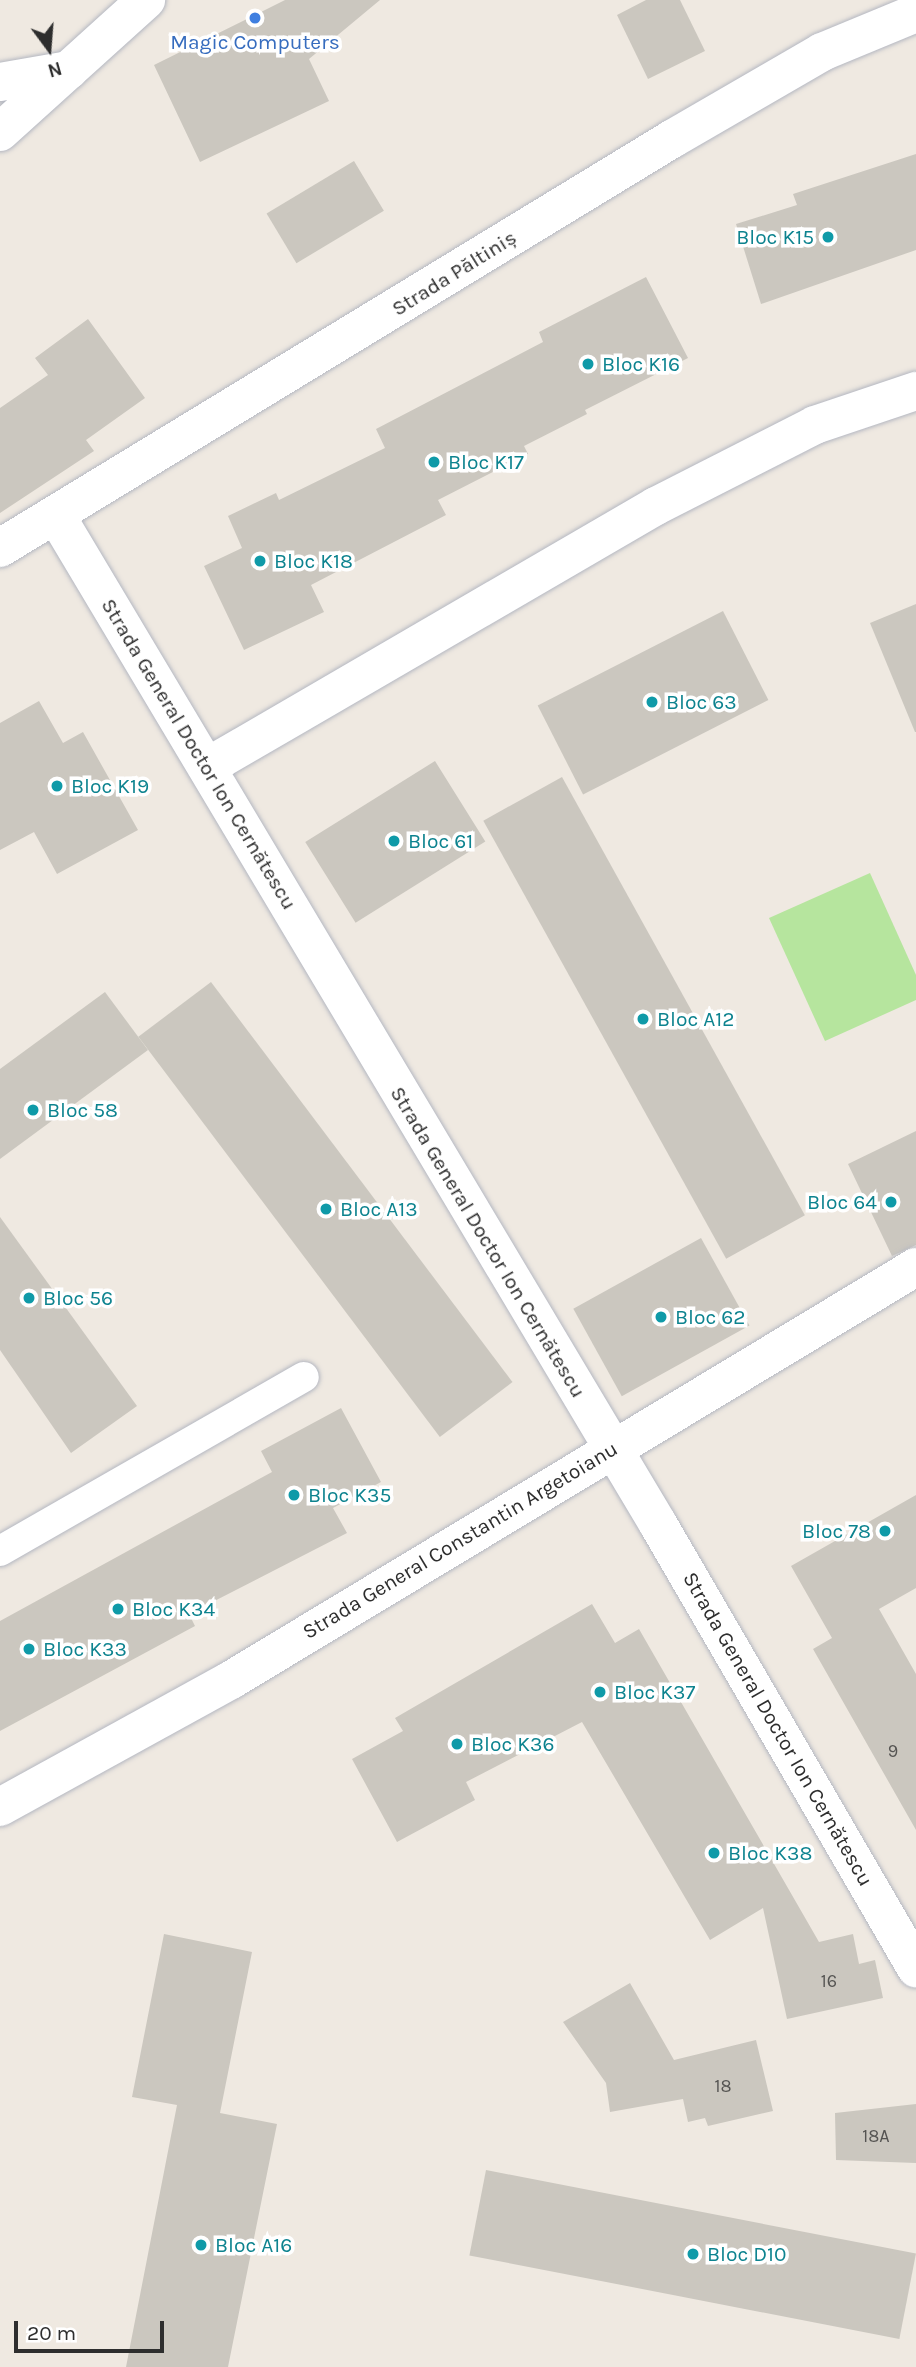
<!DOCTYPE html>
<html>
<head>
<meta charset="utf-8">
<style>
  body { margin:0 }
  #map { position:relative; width:916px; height:2367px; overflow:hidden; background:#efe9e1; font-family:Karla,sans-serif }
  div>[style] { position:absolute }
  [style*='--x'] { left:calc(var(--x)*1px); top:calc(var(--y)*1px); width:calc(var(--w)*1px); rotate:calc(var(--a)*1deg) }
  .green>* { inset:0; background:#b6e59e }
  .building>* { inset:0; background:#cbc7bf; transform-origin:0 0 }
  .roads { filter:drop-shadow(0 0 2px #b4b7c1) drop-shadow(0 0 2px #b4b7c1) }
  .service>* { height:30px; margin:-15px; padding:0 15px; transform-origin:15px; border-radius:15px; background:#fff }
  .minor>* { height:38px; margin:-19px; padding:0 19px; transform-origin:19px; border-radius:19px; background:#fff }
  .tertiary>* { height:38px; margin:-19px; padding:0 19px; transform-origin:19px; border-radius:19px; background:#fff }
  .secondary>* { height:38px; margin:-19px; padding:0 19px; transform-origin:19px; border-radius:19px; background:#fff }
  .dots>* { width:19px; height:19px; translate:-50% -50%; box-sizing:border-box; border:4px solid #fff; border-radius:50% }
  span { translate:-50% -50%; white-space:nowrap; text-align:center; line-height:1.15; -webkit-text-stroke:7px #fff; paint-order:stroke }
  .number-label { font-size:18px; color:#555452 }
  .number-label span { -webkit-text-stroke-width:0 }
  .shop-label { font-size:21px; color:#366cbe }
  .culture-label { font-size:21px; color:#0d838f }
  .right { translate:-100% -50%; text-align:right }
  .left { translate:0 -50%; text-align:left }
  .street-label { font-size:21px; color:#2e2e2e }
  .north { position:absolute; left:14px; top:14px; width:70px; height:70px; -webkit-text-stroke:5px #fff; paint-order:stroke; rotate:164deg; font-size:19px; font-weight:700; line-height:28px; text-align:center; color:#2e2e2e }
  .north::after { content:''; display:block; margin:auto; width:24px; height:32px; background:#2e2e2e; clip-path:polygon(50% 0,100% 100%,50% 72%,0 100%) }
  .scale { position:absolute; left:14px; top:2321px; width:150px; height:32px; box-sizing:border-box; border:4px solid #2e2e2e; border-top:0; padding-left:9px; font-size:21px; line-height:24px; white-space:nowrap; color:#2e2e2e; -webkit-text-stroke:5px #fff; paint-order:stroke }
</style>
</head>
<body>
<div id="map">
  <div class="green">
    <i style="clip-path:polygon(870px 873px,916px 975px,916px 1000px,825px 1041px,769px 918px)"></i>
  </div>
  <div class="building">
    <i style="clip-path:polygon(285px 0,380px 0,309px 59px,329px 101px,200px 162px,154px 65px)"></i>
    <i style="clip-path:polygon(646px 0,680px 0,705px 51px,648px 79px,617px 15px)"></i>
    <i style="clip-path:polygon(916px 154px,916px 250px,761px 304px,736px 224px,797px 205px,793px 194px)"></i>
    <i style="left:354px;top:161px;width:58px;height:102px;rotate:59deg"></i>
    <i style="clip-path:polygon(646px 277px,688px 358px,585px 410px,587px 414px,524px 446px,528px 454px,438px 500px,446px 515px,311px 585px,324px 612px,244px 650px,204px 566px,242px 548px,228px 516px,276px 493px,279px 500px,385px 448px,376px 429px,543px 342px,539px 332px)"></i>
    <i style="clip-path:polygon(88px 319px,145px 398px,86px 440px,94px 451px,0 513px,0 408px,48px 375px,35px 358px)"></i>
    <i style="clip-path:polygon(916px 604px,916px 732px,915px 732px,870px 623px)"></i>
    <i style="left:723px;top:611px;width:100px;height:208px;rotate:63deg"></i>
    <i style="clip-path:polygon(39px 701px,63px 743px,83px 732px,138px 830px,57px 874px,34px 832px,0 850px,0 723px)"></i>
    <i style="left:435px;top:761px;width:95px;height:153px;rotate:58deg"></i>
    <i style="left:562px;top:777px;width:501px;height:90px;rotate:61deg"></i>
    <i style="left:211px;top:982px;width:501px;height:91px;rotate:53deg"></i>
    <i style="clip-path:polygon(105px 992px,148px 1050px,0 1159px,0 1069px)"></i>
    <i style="clip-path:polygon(916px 1131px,916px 1245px,892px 1256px,848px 1164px)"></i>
    <i style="clip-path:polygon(0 1217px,137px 1406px,71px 1453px,0 1350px)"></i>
    <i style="left:701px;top:1238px;width:100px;height:146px;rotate:61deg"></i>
    <i style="clip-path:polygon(341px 1408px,381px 1482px,333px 1508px,347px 1533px,189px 1614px,195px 1626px,0 1731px,0 1621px,272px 1472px,261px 1451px)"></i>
    <i style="clip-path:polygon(916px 1495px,916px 1588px,879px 1609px,916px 1674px,916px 1830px,813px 1649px,832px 1638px,791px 1566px)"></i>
    <i style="clip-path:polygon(592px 1604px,615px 1643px,639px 1629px,819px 1942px,853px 1934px,859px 1964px,875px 1960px,883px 1998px,787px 2019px,763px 1908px,710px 1940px,582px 1722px,466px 1782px,475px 1800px,397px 1842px,352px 1759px,403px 1731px,395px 1718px)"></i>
    <i style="clip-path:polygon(164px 1934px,252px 1952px,220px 2113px,277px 2124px,228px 2367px,126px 2367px,177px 2105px,132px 2097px)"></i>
    <i style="clip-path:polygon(630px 1983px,674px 2060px,756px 2040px,773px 2111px,708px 2126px,705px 2118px,688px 2122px,683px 2099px,610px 2112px,606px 2083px,563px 2022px)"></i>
    <i style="clip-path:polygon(916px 2104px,916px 2163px,836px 2160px,835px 2113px)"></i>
    <i style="left:486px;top:2170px;width:438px;height:87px;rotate:11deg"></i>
  </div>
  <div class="roads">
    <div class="service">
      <i style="--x:0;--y:1551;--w:350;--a:-29.8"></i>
    </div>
    <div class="minor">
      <i style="--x:57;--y:517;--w:1173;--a:59.17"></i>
      <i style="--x:658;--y:1524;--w:514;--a:59.84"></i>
      <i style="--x:207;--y:767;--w:519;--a:-30.17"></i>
      <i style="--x:656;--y:506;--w:178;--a:-27"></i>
      <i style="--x:815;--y:425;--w:107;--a:-18.6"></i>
      <i style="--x:0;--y:1807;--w:264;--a:-28.8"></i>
      <i style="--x:231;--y:1680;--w:800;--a:-31.09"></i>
    </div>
    <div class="tertiary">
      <i style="--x:0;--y:548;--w:787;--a:-31.33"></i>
      <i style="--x:672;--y:139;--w:173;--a:-30.1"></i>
      <i style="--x:822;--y:52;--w:102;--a:-22.5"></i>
    </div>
    <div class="secondary">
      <i style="--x:0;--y:82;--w:70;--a:-9.9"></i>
      <i style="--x:0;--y:132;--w:197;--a:-42.1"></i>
    </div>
  </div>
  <div class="dots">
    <i style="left:255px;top:18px;background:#3f7fe0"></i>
    <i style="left:828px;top:237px;background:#0f9aa8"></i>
    <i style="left:588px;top:364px;background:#0f9aa8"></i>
    <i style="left:434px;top:462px;background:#0f9aa8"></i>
    <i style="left:260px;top:561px;background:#0f9aa8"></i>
    <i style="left:652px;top:702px;background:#0f9aa8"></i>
    <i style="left:57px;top:786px;background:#0f9aa8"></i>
    <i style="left:394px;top:841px;background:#0f9aa8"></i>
    <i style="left:643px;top:1019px;background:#0f9aa8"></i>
    <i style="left:33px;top:1110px;background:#0f9aa8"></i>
    <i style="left:891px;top:1202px;background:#0f9aa8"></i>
    <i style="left:326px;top:1209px;background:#0f9aa8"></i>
    <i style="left:29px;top:1298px;background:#0f9aa8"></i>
    <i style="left:661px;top:1317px;background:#0f9aa8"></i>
    <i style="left:294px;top:1495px;background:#0f9aa8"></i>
    <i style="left:885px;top:1531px;background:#0f9aa8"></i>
    <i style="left:118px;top:1609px;background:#0f9aa8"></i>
    <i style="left:29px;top:1649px;background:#0f9aa8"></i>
    <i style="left:600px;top:1692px;background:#0f9aa8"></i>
    <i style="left:457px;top:1744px;background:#0f9aa8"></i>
    <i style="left:714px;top:1853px;background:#0f9aa8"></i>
    <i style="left:201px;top:2245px;background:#0f9aa8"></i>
    <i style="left:693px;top:2254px;background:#0f9aa8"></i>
  </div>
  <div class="number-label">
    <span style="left:893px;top:1751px">9</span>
    <span style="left:829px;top:1981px">16</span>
    <span style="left:723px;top:2086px">18</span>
    <span style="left:876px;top:2136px">18A</span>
  </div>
  <div class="shop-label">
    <span style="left:255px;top:42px">Magic Computers</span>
  </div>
  <div class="culture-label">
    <span class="right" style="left:814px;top:237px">Bloc K15</span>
    <span class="left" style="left:602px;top:364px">Bloc K16</span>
    <span class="left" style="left:448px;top:462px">Bloc K17</span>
    <span class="left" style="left:274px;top:561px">Bloc K18</span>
    <span class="left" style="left:666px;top:702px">Bloc 63</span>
    <span class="left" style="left:71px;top:786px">Bloc K19</span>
    <span class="left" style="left:408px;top:841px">Bloc 61</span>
    <span class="left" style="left:657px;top:1019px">Bloc A12</span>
    <span class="left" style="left:47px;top:1110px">Bloc 58</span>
    <span class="right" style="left:877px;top:1202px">Bloc 64</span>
    <span class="left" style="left:340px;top:1209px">Bloc A13</span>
    <span class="left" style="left:43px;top:1298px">Bloc 56</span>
    <span class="left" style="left:675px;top:1317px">Bloc 62</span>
    <span class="left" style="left:308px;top:1495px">Bloc K35</span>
    <span class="right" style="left:871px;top:1531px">Bloc 78</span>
    <span class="left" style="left:132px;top:1609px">Bloc K34</span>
    <span class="left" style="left:43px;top:1649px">Bloc K33</span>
    <span class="left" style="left:614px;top:1692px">Bloc K37</span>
    <span class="left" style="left:471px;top:1744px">Bloc K36</span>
    <span class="left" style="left:728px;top:1853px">Bloc K38</span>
    <span class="left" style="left:215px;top:2245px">Bloc A16</span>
    <span class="left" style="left:707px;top:2254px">Bloc D10</span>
  </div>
  <div class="street-label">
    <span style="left:454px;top:273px;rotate:-32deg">Strada Păltiniș</span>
    <span style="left:199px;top:754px;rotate:59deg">Strada General Doctor Ion Cernătescu</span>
    <span style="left:488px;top:1242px;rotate:59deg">Strada General Doctor Ion Cernătescu</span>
    <span style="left:460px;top:1540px;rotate:-31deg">Strada General Constantin Argetoianu</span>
    <span style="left:778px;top:1729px;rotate:60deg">Strada General Doctor Ion Cernătescu</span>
  </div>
  <div class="north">N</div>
  <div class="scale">20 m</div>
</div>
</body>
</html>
